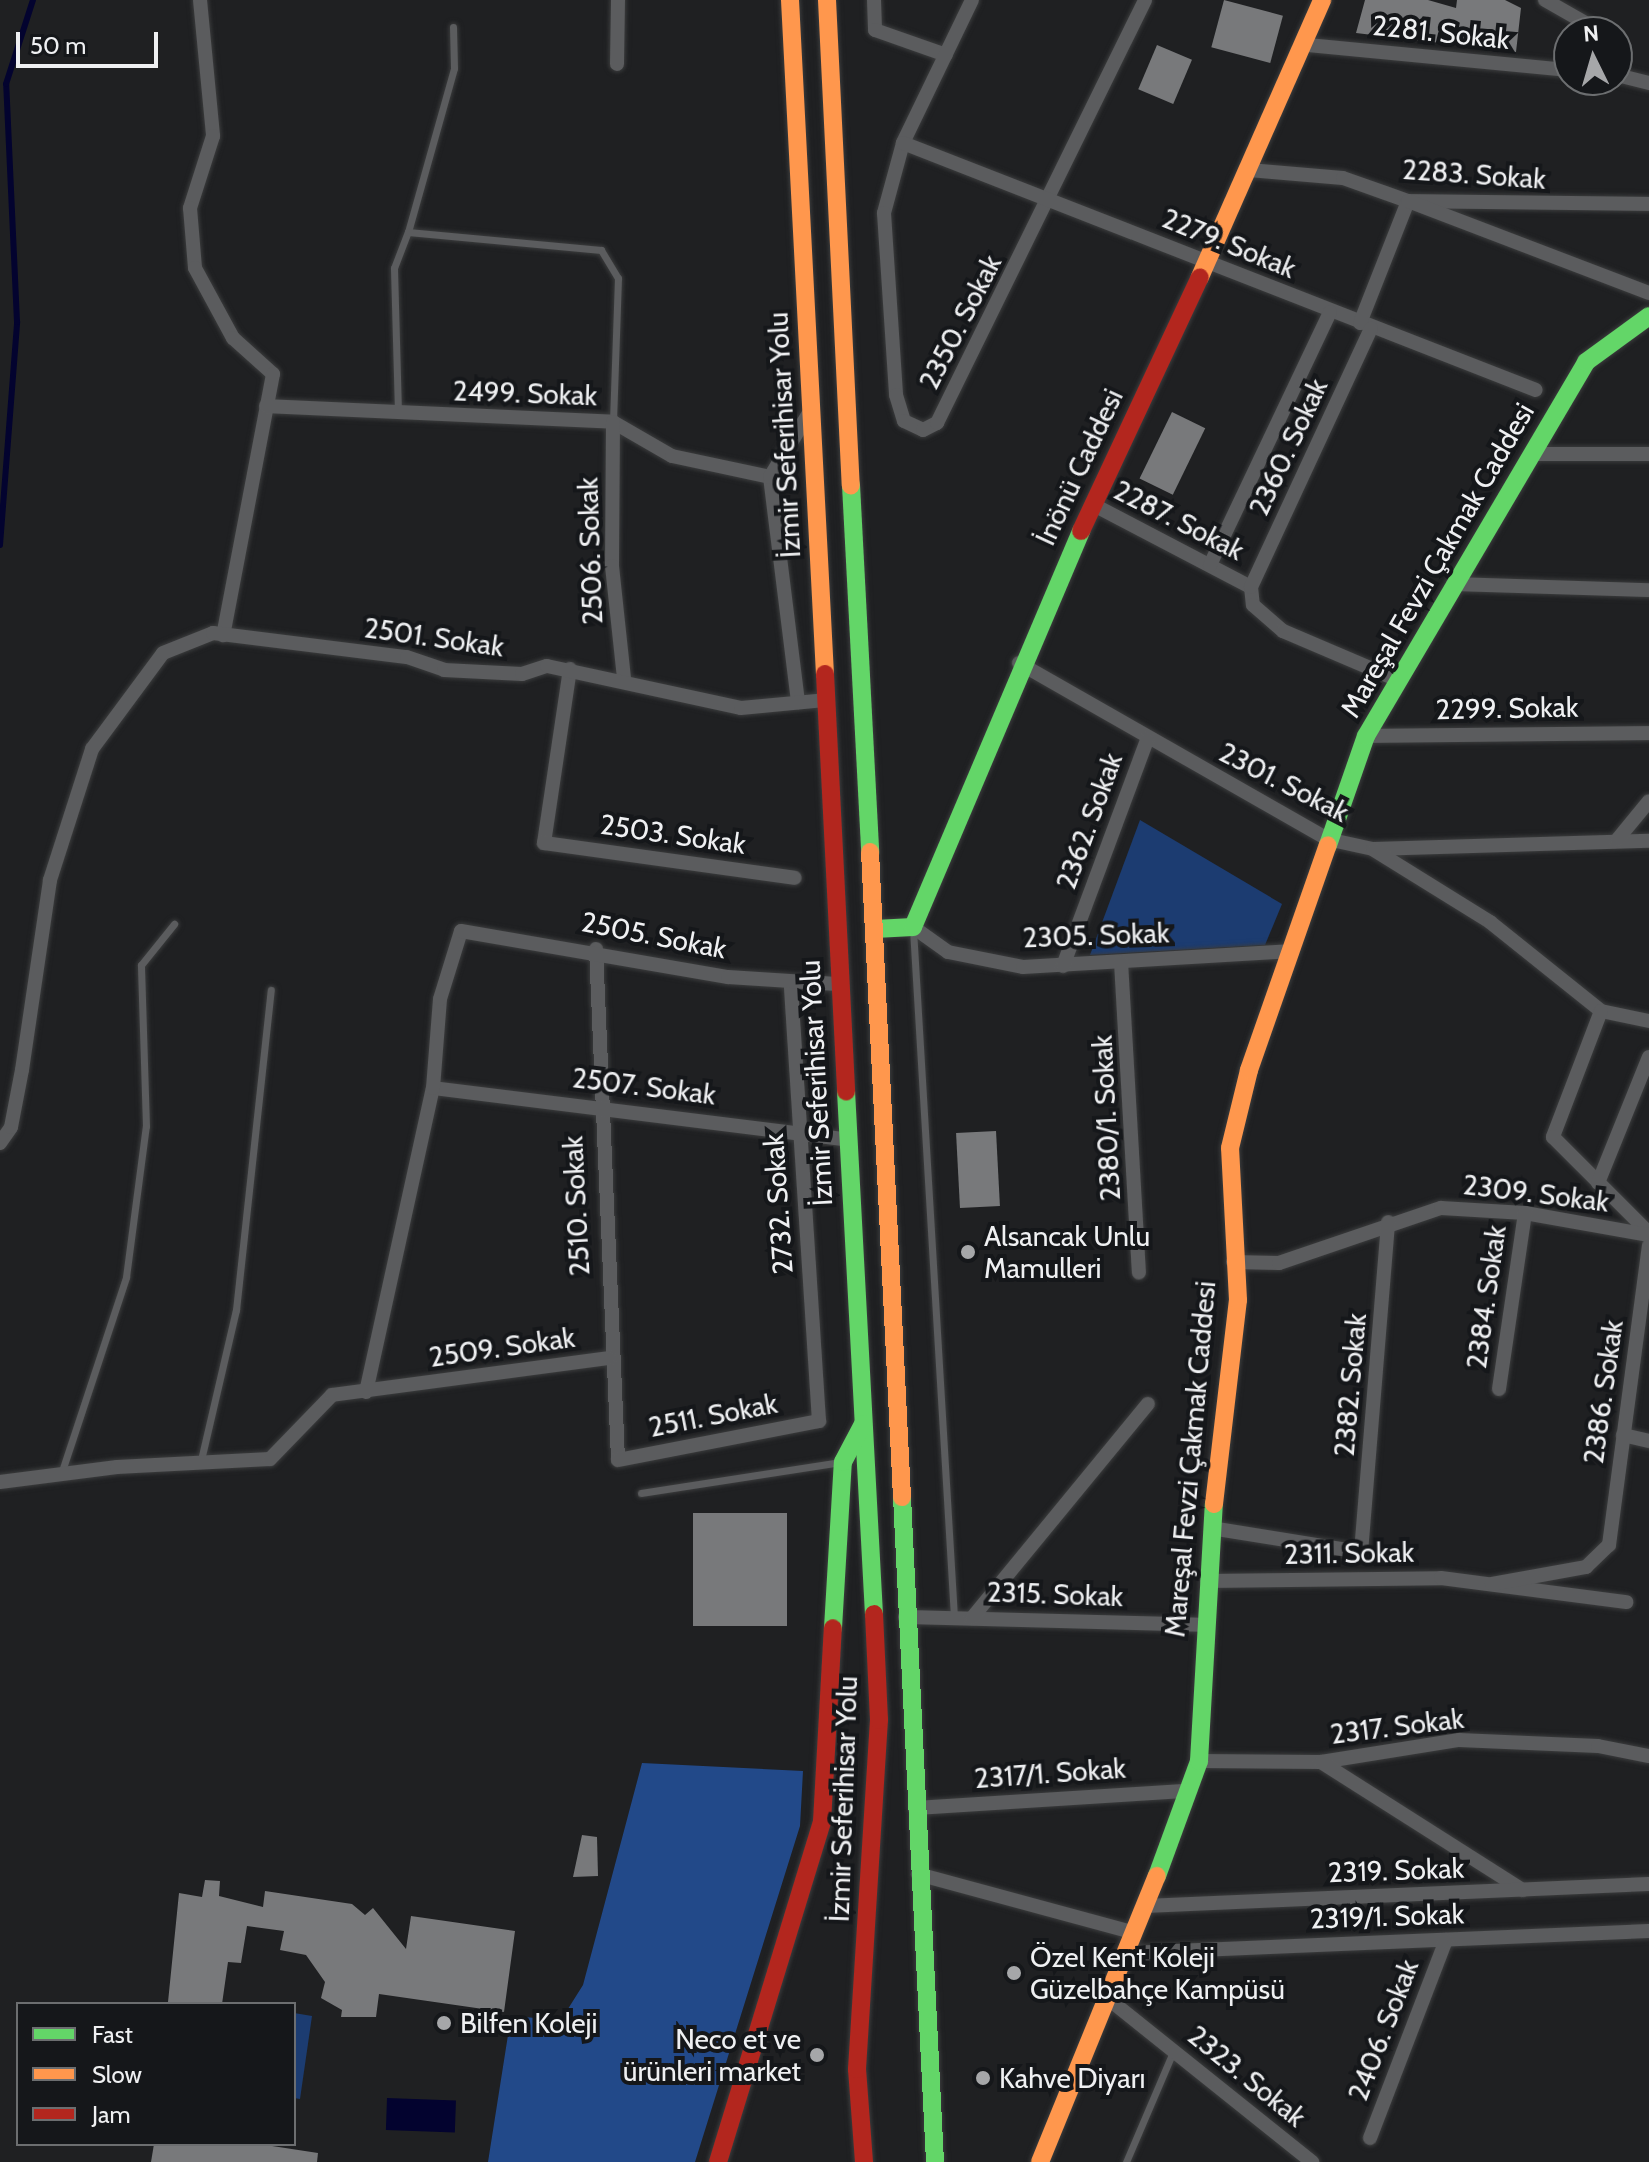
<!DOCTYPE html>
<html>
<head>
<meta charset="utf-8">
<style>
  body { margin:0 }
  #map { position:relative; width:1649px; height:2162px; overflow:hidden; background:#1f2022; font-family:Cabin,sans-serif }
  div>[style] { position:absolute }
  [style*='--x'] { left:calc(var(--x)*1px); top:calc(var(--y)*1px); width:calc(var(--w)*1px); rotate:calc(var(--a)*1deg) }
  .green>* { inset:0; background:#1c3c71 }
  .forest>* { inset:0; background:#224989 }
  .water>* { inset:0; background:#03032f; transform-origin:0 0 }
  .stream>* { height:6px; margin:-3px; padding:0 3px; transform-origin:3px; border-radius:3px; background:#03032f }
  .building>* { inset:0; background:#78797b; transform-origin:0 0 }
  .roads { filter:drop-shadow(0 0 2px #3b3c3d) drop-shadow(0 0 2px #3b3c3d) }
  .lane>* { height:7px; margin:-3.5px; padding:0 3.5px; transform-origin:3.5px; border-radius:3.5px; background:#5b5c5e }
  .street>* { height:14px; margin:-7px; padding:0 7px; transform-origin:7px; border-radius:7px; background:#5b5c5e }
  .fast>* { height:18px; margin:-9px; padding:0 9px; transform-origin:9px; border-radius:9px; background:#63d668 }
  .slow>* { height:18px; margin:-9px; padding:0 9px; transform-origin:9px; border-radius:9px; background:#ff974d }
  .jam>* { height:18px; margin:-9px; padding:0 9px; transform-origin:9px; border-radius:9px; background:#b3261e }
  .dots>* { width:22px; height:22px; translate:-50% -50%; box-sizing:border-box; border:4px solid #15171a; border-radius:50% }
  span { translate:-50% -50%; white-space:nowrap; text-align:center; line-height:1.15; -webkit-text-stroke:8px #15171a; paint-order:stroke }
  .street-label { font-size:28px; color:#eff0f2 }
  .poi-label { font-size:28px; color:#eff0f2 }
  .left { translate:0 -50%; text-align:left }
  .right { translate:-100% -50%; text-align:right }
  .legend { position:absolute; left:16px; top:2002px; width:280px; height:144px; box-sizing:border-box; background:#15171a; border:2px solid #6c6e70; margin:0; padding:10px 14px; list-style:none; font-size:24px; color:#eff0f2 }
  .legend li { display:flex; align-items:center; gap:16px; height:40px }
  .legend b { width:40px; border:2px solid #6c6e70 }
  .north { position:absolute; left:1553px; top:16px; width:80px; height:80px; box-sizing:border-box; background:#15171a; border:2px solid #6c6e70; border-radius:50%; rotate:355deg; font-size:22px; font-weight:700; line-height:32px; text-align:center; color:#eff0f2 }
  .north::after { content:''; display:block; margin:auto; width:28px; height:36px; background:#a6a7a9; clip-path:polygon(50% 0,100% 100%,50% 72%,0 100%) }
  .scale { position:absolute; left:16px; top:32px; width:142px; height:36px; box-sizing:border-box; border:4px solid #eff0f2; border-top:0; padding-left:10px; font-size:24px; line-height:28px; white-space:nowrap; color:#eff0f2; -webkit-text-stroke:6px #15171a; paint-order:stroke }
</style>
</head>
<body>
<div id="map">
  <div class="green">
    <i style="clip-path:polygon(1140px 820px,1282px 904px,1265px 945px,1090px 955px)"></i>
    <i style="clip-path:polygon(294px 2013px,312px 2016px,300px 2099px,294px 2098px)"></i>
  </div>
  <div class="forest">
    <i style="clip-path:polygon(642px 1763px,803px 1771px,800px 1826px,695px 2162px,488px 2162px,511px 2016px,561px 2020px,583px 1985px)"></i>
  </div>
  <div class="water">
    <i style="left:387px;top:2098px;width:69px;height:32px;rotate:2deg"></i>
  </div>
  <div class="stream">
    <i style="--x:0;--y:545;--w:224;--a:-85.6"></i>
    <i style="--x:17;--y:322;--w:238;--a:-92.6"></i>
    <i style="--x:6;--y:84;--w:88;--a:-72.2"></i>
  </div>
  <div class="building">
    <i style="left:1224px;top:0;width:61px;height:49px;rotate:15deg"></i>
    <i style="clip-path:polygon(1365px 0,1428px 0,1456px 8px,1457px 0,1505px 0,1521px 8px,1516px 52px,1356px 33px)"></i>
    <i style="left:1157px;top:45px;width:38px;height:48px;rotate:23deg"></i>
    <i style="left:1172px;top:412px;width:37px;height:74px;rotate:26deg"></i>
    <i style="left:996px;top:1131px;width:75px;height:40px;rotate:87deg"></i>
    <i style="left:693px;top:1513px;width:94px;height:113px"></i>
    <i style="clip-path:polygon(582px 1835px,597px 1837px,598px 1876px,573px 1877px)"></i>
    <i style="clip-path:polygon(205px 1880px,220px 1881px,219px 1896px,263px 1907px,265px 1891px,352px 1904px,365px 1915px,373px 1908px,406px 1949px,411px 1916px,515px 1931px,504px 2012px,379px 1994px,376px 2017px,341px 2017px,342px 2010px,321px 1998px,325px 1982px,306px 1955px,280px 1950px,284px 1931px,247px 1926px,241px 1963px,228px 1962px,222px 2004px,168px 2002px,179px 1893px,202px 1897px)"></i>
    <i style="clip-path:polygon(154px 2144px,259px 2144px,318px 2153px,317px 2162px,151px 2162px)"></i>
  </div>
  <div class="roads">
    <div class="lane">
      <i style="--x:408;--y:232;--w:170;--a:-74.3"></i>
      <i style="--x:454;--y:68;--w:41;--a:-91.4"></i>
      <i style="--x:398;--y:412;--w:144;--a:-91.6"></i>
      <i style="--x:394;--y:268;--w:39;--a:-69"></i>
      <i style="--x:408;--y:232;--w:194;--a:5.3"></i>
      <i style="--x:601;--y:250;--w:33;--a:59"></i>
      <i style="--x:618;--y:278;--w:144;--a:92"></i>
      <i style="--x:913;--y:929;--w:690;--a:86.59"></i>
      <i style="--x:201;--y:1460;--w:154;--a:-76.9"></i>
      <i style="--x:236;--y:1310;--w:322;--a:-83.8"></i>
      <i style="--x:61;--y:1474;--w:207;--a:-71.7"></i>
      <i style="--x:126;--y:1277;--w:152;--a:-82.5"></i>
      <i style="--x:146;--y:1126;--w:161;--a:-91.8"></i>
      <i style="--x:141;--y:965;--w:53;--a:-51.2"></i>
      <i style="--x:641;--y:1493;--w:202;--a:-8.8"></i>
      <i style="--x:1126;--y:2162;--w:120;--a:-66.9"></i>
    </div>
    <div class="street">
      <i style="--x:200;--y:0;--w:137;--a:84.5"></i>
      <i style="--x:213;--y:136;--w:76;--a:107.7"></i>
      <i style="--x:190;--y:208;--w:60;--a:85.2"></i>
      <i style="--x:195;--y:268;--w:80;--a:61.5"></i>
      <i style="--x:233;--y:338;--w:54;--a:42"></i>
      <i style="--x:273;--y:374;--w:266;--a:100.8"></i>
      <i style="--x:874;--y:0;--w:30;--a:88"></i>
      <i style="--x:875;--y:30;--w:75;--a:19.4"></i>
      <i style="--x:972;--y:0;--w:159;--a:115.8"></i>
      <i style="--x:903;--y:143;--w:73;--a:105.2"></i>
      <i style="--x:884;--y:213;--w:182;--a:86.2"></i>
      <i style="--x:896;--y:395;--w:27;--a:73"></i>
      <i style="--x:904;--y:421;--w:21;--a:25"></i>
      <i style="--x:923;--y:430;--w:16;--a:-27"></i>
      <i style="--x:937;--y:423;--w:471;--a:-63.8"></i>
      <i style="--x:1545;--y:0;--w:64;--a:29.7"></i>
      <i style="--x:1308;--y:45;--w:262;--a:5.5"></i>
      <i style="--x:1617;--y:45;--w:31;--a:81"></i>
      <i style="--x:617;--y:64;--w:64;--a:-89.1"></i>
      <i style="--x:1617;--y:75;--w:33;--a:14"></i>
      <i style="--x:903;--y:143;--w:679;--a:21.32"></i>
      <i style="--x:1249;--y:170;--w:94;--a:4.9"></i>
      <i style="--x:1343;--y:178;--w:69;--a:19.5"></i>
      <i style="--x:1408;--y:201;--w:241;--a:0.7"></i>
      <i style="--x:1360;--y:323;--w:131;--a:-68.5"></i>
      <i style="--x:1408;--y:201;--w:258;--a:20.9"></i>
      <i style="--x:266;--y:406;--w:347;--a:2.6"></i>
      <i style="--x:613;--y:422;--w:68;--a:30"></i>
      <i style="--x:672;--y:456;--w:100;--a:12.1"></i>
      <i style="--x:613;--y:422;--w:144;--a:90.4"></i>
      <i style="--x:612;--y:566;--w:113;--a:83.9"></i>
      <i style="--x:1531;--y:454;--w:118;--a:0"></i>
      <i style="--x:770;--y:477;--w:227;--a:82.9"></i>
      <i style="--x:770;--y:477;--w:75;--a:-58.6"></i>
      <i style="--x:1092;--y:504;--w:179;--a:27.6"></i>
      <i style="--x:1251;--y:587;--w:18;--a:84"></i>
      <i style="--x:1253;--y:605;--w:40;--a:41"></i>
      <i style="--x:1283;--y:631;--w:125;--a:23.1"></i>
      <i style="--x:1210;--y:565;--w:280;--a:-64.6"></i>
      <i style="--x:1453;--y:584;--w:196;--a:1.8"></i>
      <i style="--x:1251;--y:587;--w:285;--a:-65.1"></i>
      <i style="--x:1019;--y:663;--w:355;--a:29.7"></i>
      <i style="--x:1327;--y:839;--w:47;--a:12.3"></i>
      <i style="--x:1373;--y:849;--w:276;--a:-1.7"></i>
      <i style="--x:570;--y:669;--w:176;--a:98.5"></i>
      <i style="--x:544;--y:843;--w:253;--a:7.9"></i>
      <i style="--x:1366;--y:736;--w:283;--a:-0.6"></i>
      <i style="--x:1617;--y:840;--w:50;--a:-50.6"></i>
      <i style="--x:1374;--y:850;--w:137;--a:31.8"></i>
      <i style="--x:1490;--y:922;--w:142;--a:38.7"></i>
      <i style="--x:1601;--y:1011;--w:49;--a:11.8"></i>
      <i style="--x:913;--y:927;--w:43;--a:35.5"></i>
      <i style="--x:948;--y:952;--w:76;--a:11.3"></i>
      <i style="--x:1023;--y:967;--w:266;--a:-3.4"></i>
      <i style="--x:596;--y:949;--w:511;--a:87.53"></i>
      <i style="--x:618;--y:1460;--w:205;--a:-11"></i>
      <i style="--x:819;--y:1421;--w:439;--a:-93.7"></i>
      <i style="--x:1121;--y:962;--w:311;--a:86.7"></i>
      <i style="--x:1063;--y:966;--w:241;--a:-69.6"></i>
      <i style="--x:1601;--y:1011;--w:135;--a:110.9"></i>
      <i style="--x:1553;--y:1137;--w:136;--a:45"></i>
      <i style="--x:433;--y:1088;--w:418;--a:7.1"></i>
      <i style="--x:0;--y:1143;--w:19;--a:-55"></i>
      <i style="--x:11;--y:1127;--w:58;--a:-79.1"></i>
      <i style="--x:22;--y:1070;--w:192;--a:-81.6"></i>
      <i style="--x:50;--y:880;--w:138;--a:-72.2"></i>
      <i style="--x:92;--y:749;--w:119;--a:-53.5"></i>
      <i style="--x:163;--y:653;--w:54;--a:-21.8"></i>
      <i style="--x:213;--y:633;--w:195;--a:7.1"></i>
      <i style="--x:407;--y:657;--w:39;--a:19"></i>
      <i style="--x:444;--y:670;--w:78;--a:2.9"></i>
      <i style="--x:522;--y:674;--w:26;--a:-18"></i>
      <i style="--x:547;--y:666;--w:198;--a:12.2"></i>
      <i style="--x:741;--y:708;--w:84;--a:-5.4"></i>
      <i style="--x:1598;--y:1183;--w:136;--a:-68"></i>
      <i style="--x:1233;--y:1262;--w:46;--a:1.2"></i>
      <i style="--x:1279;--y:1263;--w:171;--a:-18.8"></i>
      <i style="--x:1441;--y:1208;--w:84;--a:3.4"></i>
      <i style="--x:1525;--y:1213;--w:126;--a:10.1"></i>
      <i style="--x:1499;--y:1389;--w:178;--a:-81.6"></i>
      <i style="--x:366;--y:1392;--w:311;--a:-77.6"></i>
      <i style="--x:433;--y:1088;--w:89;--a:-85.5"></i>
      <i style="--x:440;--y:999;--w:71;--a:-72.8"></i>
      <i style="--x:461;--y:931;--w:271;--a:9.8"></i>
      <i style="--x:728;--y:977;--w:109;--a:3.7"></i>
      <i style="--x:1623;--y:1435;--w:27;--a:13"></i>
      <i style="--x:0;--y:1482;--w:118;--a:-7.3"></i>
      <i style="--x:117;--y:1467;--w:153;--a:-3"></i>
      <i style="--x:270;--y:1459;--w:89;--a:-45.9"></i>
      <i style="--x:332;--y:1395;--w:279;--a:-7.6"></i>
      <i style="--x:1211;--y:1528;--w:152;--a:9.1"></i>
      <i style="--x:1361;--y:1552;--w:331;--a:-85.3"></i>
      <i style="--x:1207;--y:1581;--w:234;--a:-0.7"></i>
      <i style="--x:1441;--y:1578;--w:187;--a:7.4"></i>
      <i style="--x:1492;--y:1584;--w:96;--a:-10.3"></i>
      <i style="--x:1586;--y:1567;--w:32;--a:-44"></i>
      <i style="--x:1609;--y:1545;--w:302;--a:-82.4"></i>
      <i style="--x:905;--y:1617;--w:299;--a:1.5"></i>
      <i style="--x:972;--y:1618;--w:277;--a:-50.6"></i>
      <i style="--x:1199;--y:1761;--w:122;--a:0.5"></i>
      <i style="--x:1321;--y:1762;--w:140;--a:-9.1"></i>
      <i style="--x:1459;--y:1740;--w:139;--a:2.5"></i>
      <i style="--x:1598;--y:1746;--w:52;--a:11.1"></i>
      <i style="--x:1321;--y:1762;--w:239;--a:32.4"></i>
      <i style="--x:915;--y:1808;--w:274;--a:-3.6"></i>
      <i style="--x:918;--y:1874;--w:225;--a:15.2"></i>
      <i style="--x:1145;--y:1906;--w:504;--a:-2.5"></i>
      <i style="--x:1128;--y:1953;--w:521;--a:-2.42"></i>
      <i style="--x:1111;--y:2001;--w:258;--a:38.7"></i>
      <i style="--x:1370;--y:2138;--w:212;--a:-69"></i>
    </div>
    <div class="fast">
      <i style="--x:851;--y:485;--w:367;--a:87"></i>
      <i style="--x:1328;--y:845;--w:115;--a:-70.8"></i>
      <i style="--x:1366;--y:736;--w:434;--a:-59.5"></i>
      <i style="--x:1586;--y:362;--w:78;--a:-36.1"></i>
      <i style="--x:875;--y:929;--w:38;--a:-3"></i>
      <i style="--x:913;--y:927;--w:430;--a:-67"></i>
      <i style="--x:846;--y:1091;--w:524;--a:86.94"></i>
      <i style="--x:902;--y:1497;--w:666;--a:87.16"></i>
      <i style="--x:833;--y:1628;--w:166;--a:-86.6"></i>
      <i style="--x:843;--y:1462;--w:43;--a:-62.2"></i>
      <i style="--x:1157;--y:1876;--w:122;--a:-69.9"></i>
      <i style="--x:1199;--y:1761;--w:257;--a:-86.7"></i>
    </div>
    <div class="slow">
      <i style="--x:790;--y:0;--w:675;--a:87.03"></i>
      <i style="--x:827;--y:0;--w:486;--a:87.2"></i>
      <i style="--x:1200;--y:277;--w:303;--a:-66.2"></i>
      <i style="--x:870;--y:852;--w:646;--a:87.16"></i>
      <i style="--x:1214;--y:1504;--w:205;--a:-83.3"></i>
      <i style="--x:1238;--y:1300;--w:152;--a:-93"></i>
      <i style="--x:1230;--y:1148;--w:80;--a:-76.3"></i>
      <i style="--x:1249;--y:1070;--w:238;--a:-70.7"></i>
      <i style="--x:1040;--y:2162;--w:309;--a:-67.8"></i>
    </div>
    <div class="jam">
      <i style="--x:1081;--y:531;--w:280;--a:-64.9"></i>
      <i style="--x:825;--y:674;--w:418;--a:87.1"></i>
      <i style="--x:718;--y:2162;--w:356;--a:-73"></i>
      <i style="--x:822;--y:1822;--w:194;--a:-86.8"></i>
      <i style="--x:864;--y:2162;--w:93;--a:-94.3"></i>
      <i style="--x:857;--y:2069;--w:350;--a:-86.4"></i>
      <i style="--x:879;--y:1720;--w:106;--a:-92.7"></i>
    </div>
  </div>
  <div class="dots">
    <i style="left:968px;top:1252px;background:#a6a7a9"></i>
    <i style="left:1014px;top:1973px;background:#a6a7a9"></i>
    <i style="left:444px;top:2023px;background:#a6a7a9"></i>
    <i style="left:817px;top:2055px;background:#a6a7a9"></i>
    <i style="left:983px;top:2078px;background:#a6a7a9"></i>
  </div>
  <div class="street-label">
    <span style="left:1441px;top:32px;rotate:6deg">2281. Sokak</span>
    <span style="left:1474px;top:174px;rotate:4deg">2283. Sokak</span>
    <span style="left:1229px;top:243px;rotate:22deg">2279. Sokak</span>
    <span style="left:960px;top:322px;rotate:-63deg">2350. Sokak</span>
    <span style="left:525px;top:393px;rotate:2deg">2499. Sokak</span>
    <span style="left:784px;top:435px;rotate:-93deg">İzmir Seferihisar Yolu</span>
    <span style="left:1288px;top:447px;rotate:-65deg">2360. Sokak</span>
    <span style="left:1079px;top:467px;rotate:-65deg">İnönü Caddesi</span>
    <span style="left:1179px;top:520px;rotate:27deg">2287. Sokak</span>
    <span style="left:590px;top:551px;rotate:-92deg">2506. Sokak</span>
    <span style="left:1437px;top:560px;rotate:-60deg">Mareşal Fevzi Çakmak Caddesi</span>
    <span style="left:434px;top:637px;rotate:8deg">2501. Sokak</span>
    <span style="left:1507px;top:708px;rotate:-1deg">2299. Sokak</span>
    <span style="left:1284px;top:782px;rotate:27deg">2301. Sokak</span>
    <span style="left:1089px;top:821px;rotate:-70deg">2362. Sokak</span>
    <span style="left:673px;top:834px;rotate:8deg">2503. Sokak</span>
    <span style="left:654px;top:935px;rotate:11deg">2505. Sokak</span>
    <span style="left:1096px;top:935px;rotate:-2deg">2305. Sokak</span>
    <span style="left:816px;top:1083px;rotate:-93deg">İzmir Seferihisar Yolu</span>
    <span style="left:644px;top:1086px;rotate:7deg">2507. Sokak</span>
    <span style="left:1106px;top:1118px;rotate:-93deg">2380/1. Sokak</span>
    <span style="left:1536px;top:1193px;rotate:7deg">2309. Sokak</span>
    <span style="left:778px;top:1204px;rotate:-94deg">2732. Sokak</span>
    <span style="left:576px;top:1206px;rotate:-93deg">2510. Sokak</span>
    <span style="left:1486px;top:1297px;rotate:-82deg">2384. Sokak</span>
    <span style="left:502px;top:1347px;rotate:-8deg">2509. Sokak</span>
    <span style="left:1350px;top:1385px;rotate:-85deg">2382. Sokak</span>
    <span style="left:1603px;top:1392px;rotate:-82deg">2386. Sokak</span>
    <span style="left:713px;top:1415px;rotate:-11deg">2511. Sokak</span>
    <span style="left:1190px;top:1459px;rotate:-85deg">Mareşal Fevzi Çakmak Caddesi</span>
    <span style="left:1349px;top:1553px;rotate:-1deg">2311. Sokak</span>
    <span style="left:1055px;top:1594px;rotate:2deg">2315. Sokak</span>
    <span style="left:1397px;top:1726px;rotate:-7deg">2317. Sokak</span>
    <span style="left:1050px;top:1773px;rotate:-4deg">2317/1. Sokak</span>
    <span style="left:843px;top:1799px;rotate:-88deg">İzmir Seferihisar Yolu</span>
    <span style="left:1396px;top:1870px;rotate:-2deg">2319. Sokak</span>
    <span style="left:1387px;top:1916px;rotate:-2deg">2319/1. Sokak</span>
    <span style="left:1383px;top:2030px;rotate:-69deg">2406. Sokak</span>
    <span style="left:1247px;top:2076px;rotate:39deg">2323. Sokak</span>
  </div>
  <div class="poi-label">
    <span class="left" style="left:984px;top:1252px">Alsancak Unlu<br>Mamulleri</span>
    <span class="left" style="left:1030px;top:1973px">Özel Kent Koleji<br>Güzelbahçe Kampüsü</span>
    <span class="left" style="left:460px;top:2023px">Bilfen Koleji</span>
    <span class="right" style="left:801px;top:2055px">Neco et ve<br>ürünleri market</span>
    <span class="left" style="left:999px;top:2078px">Kahve Diyarı</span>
  </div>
  <ul class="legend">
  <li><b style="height:10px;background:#63d668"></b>Fast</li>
  <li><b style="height:10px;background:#ff974d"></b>Slow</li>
  <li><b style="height:10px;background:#b3261e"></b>Jam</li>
  </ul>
  <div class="north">N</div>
  <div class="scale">50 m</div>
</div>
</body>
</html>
